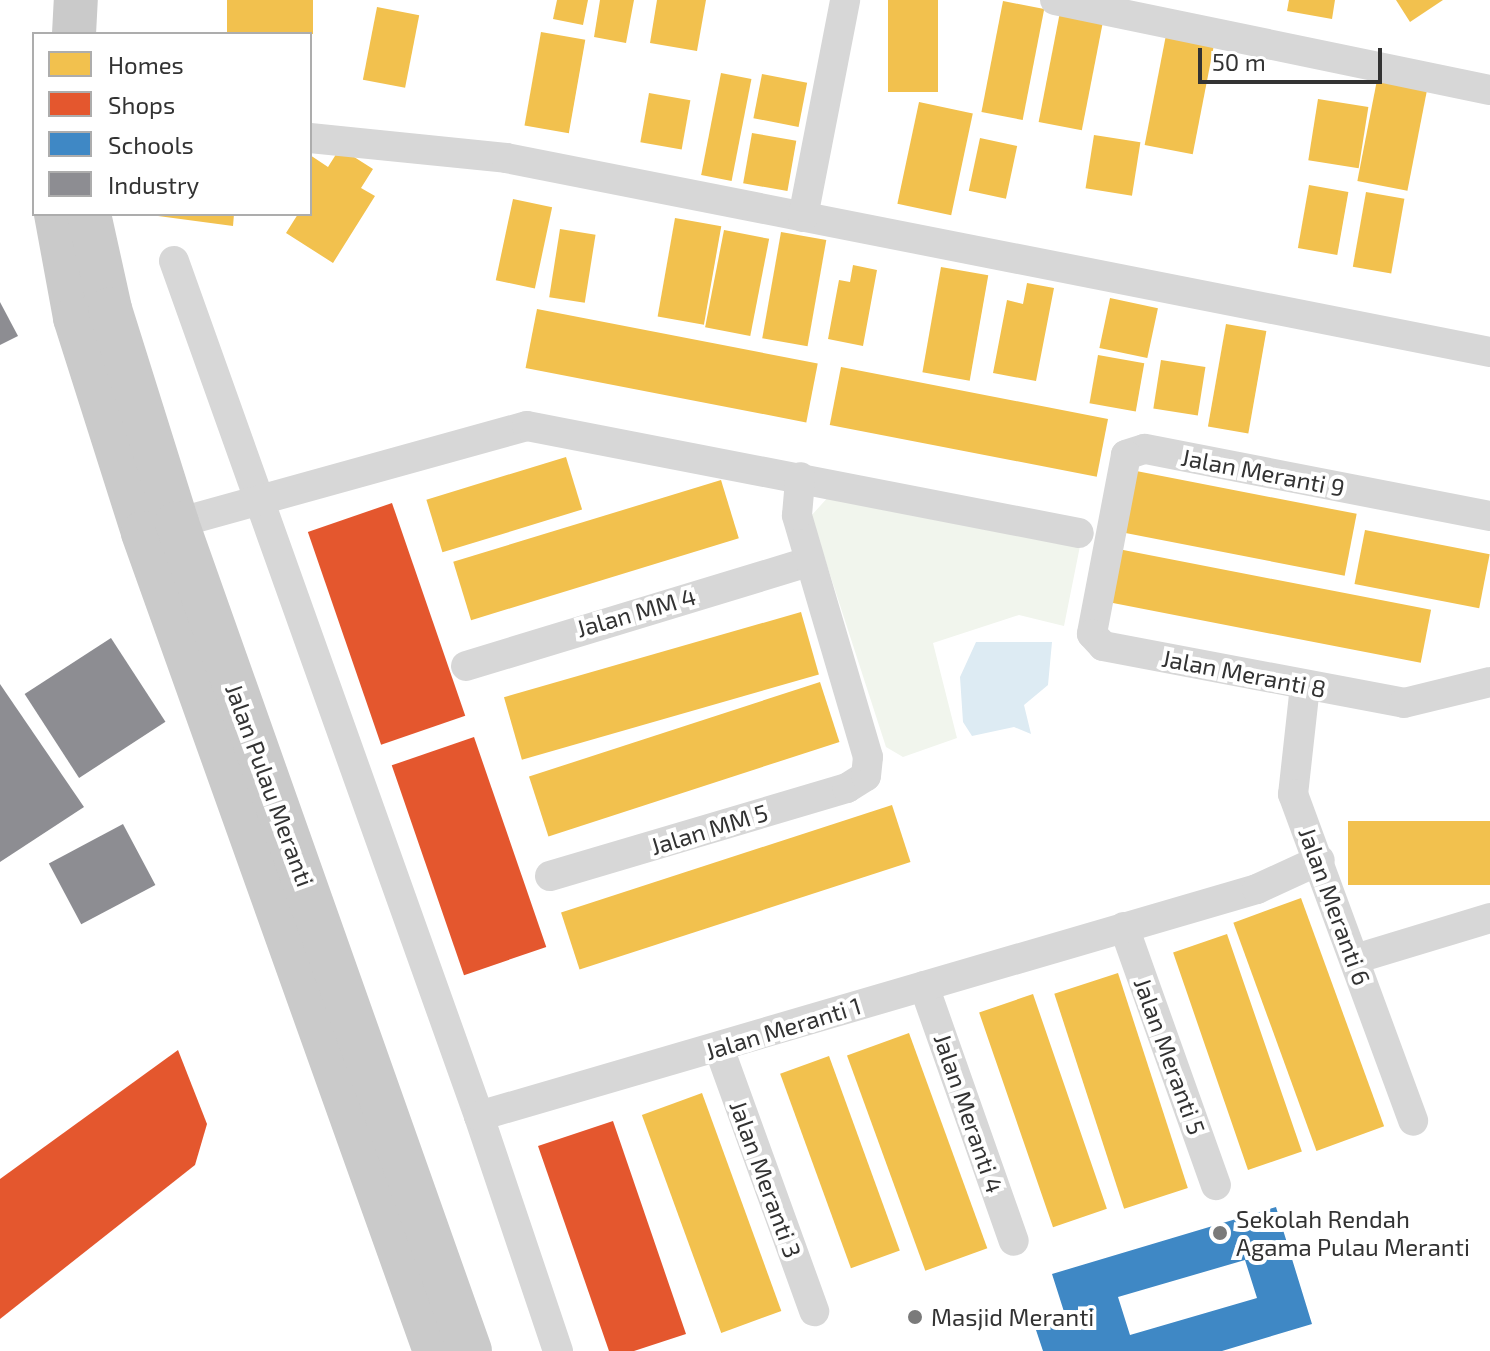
<!DOCTYPE html>
<html>
<head>
<meta charset="utf-8">
<style>
  body { margin:0 }
  #map { position:relative; width:1490px; height:1351px; overflow:hidden; background:#fff; font-family:"Exo 2",sans-serif }
  div>[style] { position:absolute }
  [style*='--x'] { left:calc(var(--x)*1px); top:calc(var(--y)*1px); width:calc(var(--w)*1px); rotate:calc(var(--a)*1deg) }
  .green>* { inset:0; background:#f1f5ed }
  .water>* { inset:0; background:#ddebf3 }
  .homes>* { inset:0; background:#f2c14e; transform-origin:0 0 }
  .shops>* { inset:0; background:#e4572e; transform-origin:0 0 }
  .schools>* { inset:0; background:#3f88c5 }
  .industry>* { inset:0; background:#8d8d92; transform-origin:0 0 }
  .minor>* { height:30px; margin:-15px; padding:0 15px; transform-origin:15px; border-radius:15px; background:#d7d7d7 }
  .primary>* { height:44px; margin:-22px; padding:0 22px; transform-origin:22px; border-radius:22px; background:#cacaca }
  .dots>* { width:22px; height:22px; translate:-50% -50%; box-sizing:border-box; border:4px solid #fff; border-radius:50% }
  span { translate:-50% -50%; white-space:nowrap; text-align:center; line-height:1.15; -webkit-text-stroke:8px #fff; paint-order:stroke }
  .street-label { font-size:24px; color:#333 }
  .poi-label { font-size:24px; color:#333 }
  .left { translate:0 -50%; text-align:left }
  .legend { position:absolute; left:32px; top:32px; width:280px; height:184px; box-sizing:border-box; background:#fff; border:2px solid #adadad; margin:0; padding:10px 14px; list-style:none; font-size:24px; color:#333 }
  .legend li { display:flex; align-items:center; gap:16px; height:40px }
  .legend b { width:40px; border:2px solid #adadad }
  .scale { position:absolute; left:1198px; top:48px; width:184px; height:36px; box-sizing:border-box; border:4px solid #333; border-top:0; padding-left:10px; font-size:24px; line-height:28px; white-space:nowrap; color:#333; -webkit-text-stroke:6px #fff; paint-order:stroke }
</style>
</head>
<body>
<div id="map">
  <div class="green">
    <i style="clip-path:polygon(830px 495px,1080px 546px,1064px 626px,1019px 615px,933px 643px,957px 738px,903px 757px,886px 747px,811px 516px)"></i>
  </div>
  <div class="water">
    <i style="clip-path:polygon(976px 642px,1052px 642px,1048px 685px,1024px 705px,1031px 734px,1014px 727px,972px 736px,963px 722px,960px 677px)"></i>
  </div>
  <div class="homes">
    <i style="left:227px;top:0;width:86px;height:34px"></i>
    <i style="clip-path:polygon(557px 0,588px 0,583px 25px,553px 19px)"></i>
    <i style="clip-path:polygon(600px 0,634px 0,626px 43px,594px 37px)"></i>
    <i style="clip-path:polygon(657px 0,706px 0,697px 51px,650px 43px)"></i>
    <i style="left:888px;top:0;width:50px;height:92px"></i>
    <i style="clip-path:polygon(1289px 0,1335px 0,1332px 19px,1287px 11px)"></i>
    <i style="clip-path:polygon(1396px 0,1443px 0,1410px 22px)"></i>
    <i style="left:1003px;top:1px;width:42px;height:113px;rotate:11deg"></i>
    <i style="left:377px;top:7px;width:43px;height:74px;rotate:11deg"></i>
    <i style="left:1060px;top:12px;width:44px;height:112px;rotate:11deg"></i>
    <i style="left:541px;top:32px;width:45px;height:95px;rotate:10deg"></i>
    <i style="left:1166px;top:35px;width:49px;height:112px;rotate:11deg"></i>
    <i style="left:721px;top:73px;width:31px;height:104px;rotate:11deg"></i>
    <i style="left:762px;top:74px;width:46px;height:45px;rotate:11deg"></i>
    <i style="left:1377px;top:80px;width:51px;height:103px;rotate:11deg"></i>
    <i style="left:649px;top:93px;width:42px;height:50px;rotate:10deg"></i>
    <i style="left:1318px;top:99px;width:51px;height:62px;rotate:9deg"></i>
    <i style="left:919px;top:102px;width:55px;height:104px;rotate:12deg"></i>
    <i style="left:752px;top:133px;width:45px;height:51px;rotate:10deg"></i>
    <i style="left:1094px;top:135px;width:47px;height:54px;rotate:9deg"></i>
    <i style="left:980px;top:138px;width:38px;height:54px;rotate:12deg"></i>
    <i style="clip-path:polygon(340px 148px,373px 169px,361px 188px,375px 196px,333px 263px,286px 233px,298px 214px,310px 214px,310px 155px,328px 167px)"></i>
    <i style="left:1309px;top:185px;width:40px;height:64px;rotate:10deg"></i>
    <i style="left:1366px;top:192px;width:39px;height:76px;rotate:10deg"></i>
    <i style="left:513px;top:199px;width:40px;height:83px;rotate:12deg"></i>
    <i style="clip-path:polygon(143px 214px,234px 214px,233px 226px)"></i>
    <i style="left:675px;top:218px;width:47px;height:100px;rotate:10deg"></i>
    <i style="left:560px;top:229px;width:36px;height:69px;rotate:9deg"></i>
    <i style="left:724px;top:230px;width:46px;height:99px;rotate:11deg"></i>
    <i style="left:781px;top:232px;width:46px;height:108px;rotate:10deg"></i>
    <i style="clip-path:polygon(853px 265px,877px 270px,863px 346px,828px 339px,839px 280px,850px 282px)"></i>
    <i style="left:941px;top:267px;width:48px;height:107px;rotate:10deg"></i>
    <i style="clip-path:polygon(1027px 283px,1054px 288px,1036px 381px,993px 373px,1007px 300px,1023px 304px)"></i>
    <i style="left:1110px;top:298px;width:49px;height:51px;rotate:12deg"></i>
    <i style="left:537px;top:309px;width:286px;height:60px;rotate:11deg"></i>
    <i style="left:1226px;top:324px;width:41px;height:104px;rotate:10deg"></i>
    <i style="left:1098px;top:355px;width:47px;height:49px;rotate:10deg"></i>
    <i style="left:1161px;top:360px;width:45px;height:49px;rotate:9deg"></i>
    <i style="left:841px;top:367px;width:272px;height:59px;rotate:11deg"></i>
    <i style="left:566px;top:457px;width:55px;height:146px;rotate:73deg"></i>
    <i style="left:1126px;top:469px;width:235px;height:63px;rotate:11deg"></i>
    <i style="left:721px;top:480px;width:61px;height:280px;rotate:73deg"></i>
    <i style="left:1365px;top:530px;width:127px;height:55px;rotate:11deg"></i>
    <i style="left:1113px;top:548px;width:324px;height:54px;rotate:11deg"></i>
    <i style="left:801px;top:612px;width:65px;height:309px;rotate:74deg"></i>
    <i style="left:820px;top:682px;width:63px;height:306px;rotate:72deg"></i>
    <i style="left:892px;top:805px;width:60px;height:348px;rotate:72deg"></i>
    <i style="left:1490px;top:821px;width:64px;height:142px;rotate:90deg"></i>
    <i style="left:1301px;top:898px;width:243px;height:72px;rotate:70deg"></i>
    <i style="left:1227px;top:934px;width:230px;height:57px;rotate:71deg"></i>
    <i style="left:1118px;top:973px;width:226px;height:67px;rotate:72deg"></i>
    <i style="left:1033px;top:994px;width:227px;height:57px;rotate:71deg"></i>
    <i style="left:909px;top:1033px;width:229px;height:66px;rotate:70deg"></i>
    <i style="left:829px;top:1056px;width:207px;height:52px;rotate:70deg"></i>
    <i style="left:702px;top:1093px;width:232px;height:64px;rotate:70deg"></i>
  </div>
  <div class="shops">
    <i style="left:392px;top:503px;width:225px;height:89px;rotate:71deg"></i>
    <i style="left:474px;top:737px;width:222px;height:87px;rotate:71deg"></i>
    <i style="clip-path:polygon(178px 1050px,207px 1124px,195px 1165px,0 1319px,0 1179px)"></i>
    <i style="clip-path:polygon(613px 1121px,686px 1334px,634px 1351px,609px 1351px,538px 1146px)"></i>
  </div>
  <div class="schools">
    <i style="clip-path:polygon(evenodd,1276px 1207px,1312px 1324px,1222px 1351px,1043px 1351px,1035px 1327px,1066px 1318px,1052px 1274px,1276px 1207px,1245px 1260px,1257px 1298px,1130px 1335px,1118px 1297px,1245px 1260px)"></i>
  </div>
  <div class="industry">
    <i style="clip-path:polygon(0 302px,18px 336px,0 345px)"></i>
    <i style="left:111px;top:638px;width:100px;height:103px;rotate:57deg"></i>
    <i style="clip-path:polygon(0 684px,84px 807px,0 862px)"></i>
    <i style="left:123px;top:824px;width:69px;height:84px;rotate:62deg"></i>
  </div>
  <div class="minor">
    <i style="--x:1055;--y:0;--w:444;--a:11.7"></i>
    <i style="--x:310;--y:138;--w:197;--a:5.8"></i>
    <i style="--x:506;--y:158;--w:1003;--a:11.15"></i>
    <i style="--x:803;--y:217;--w:221;--a:-79"></i>
    <i style="--x:174;--y:261;--w:908;--a:70.37"></i>
    <i style="--x:1490;--y:516;--w:352;--a:-169"></i>
    <i style="--x:1144;--y:449;--w:19;--a:162"></i>
    <i style="--x:1126;--y:455;--w:182;--a:100.8"></i>
    <i style="--x:1092;--y:634;--w:16;--a:47"></i>
    <i style="--x:1103;--y:646;--w:306;--a:10.7"></i>
    <i style="--x:1404;--y:703;--w:89;--a:-13.7"></i>
    <i style="--x:177;--y:523;--w:363;--a:-15.5"></i>
    <i style="--x:527;--y:426;--w:562;--a:10.97"></i>
    <i style="--x:466;--y:666;--w:357;--a:-16.9"></i>
    <i style="--x:1305;--y:686;--w:109;--a:96.3"></i>
    <i style="--x:1293;--y:794;--w:348;--a:69.8"></i>
    <i style="--x:550;--y:876;--w:310;--a:-16.5"></i>
    <i style="--x:847;--y:788;--w:22;--a:-32"></i>
    <i style="--x:866;--y:776;--w:19;--a:-84"></i>
    <i style="--x:868;--y:757;--w:252;--a:-106.4"></i>
    <i style="--x:797;--y:515;--w:38;--a:-85"></i>
    <i style="--x:1124;--y:927;--w:274;--a:70.4"></i>
    <i style="--x:1355;--y:959;--w:141;--a:-16.9"></i>
    <i style="--x:924;--y:986;--w:270;--a:70.6"></i>
    <i style="--x:719;--y:1048;--w:280;--a:70.1"></i>
    <i style="--x:558;--y:1351;--w:248;--a:-108.6"></i>
    <i style="--x:479;--y:1116;--w:810;--a:-16.27"></i>
    <i style="--x:1257;--y:889;--w:69;--a:-24.7"></i>
  </div>
  <div class="primary">
    <i style="--x:74;--y:34;--w:34;--a:-87"></i>
    <i style="--x:56;--y:214;--w:106;--a:79.6"></i>
    <i style="--x:75;--y:318;--w:225;--a:72.4"></i>
    <i style="--x:143;--y:533;--w:869;--a:70.36"></i>
    <i style="--x:89;--y:214;--w:97;--a:77.5"></i>
    <i style="--x:110;--y:309;--w:224;--a:72.6"></i>
    <i style="--x:177;--y:523;--w:878;--a:70.51"></i>
  </div>
  <div class="dots">
    <i style="left:1220px;top:1233px;background:#7a7a7a"></i>
    <i style="left:915px;top:1317px;background:#7a7a7a"></i>
  </div>
  <div class="street-label">
    <span style="left:1263px;top:472px;rotate:11deg">Jalan Meranti 9</span>
    <span style="left:636px;top:612px;rotate:-16deg">Jalan MM 4</span>
    <span style="left:1244px;top:673px;rotate:11deg">Jalan Meranti 8</span>
    <span style="left:270px;top:785px;rotate:70deg">Jalan Pulau Meranti</span>
    <span style="left:709px;top:829px;rotate:-17deg">Jalan MM 5</span>
    <span style="left:1335px;top:906px;rotate:70deg">Jalan Meranti 6</span>
    <span style="left:783px;top:1028px;rotate:-17deg">Jalan Meranti 1</span>
    <span style="left:1170px;top:1056px;rotate:70deg">Jalan Meranti 5</span>
    <span style="left:969px;top:1113px;rotate:71deg">Jalan Meranti 4</span>
    <span style="left:766px;top:1179px;rotate:70deg">Jalan Meranti 3</span>
  </div>
  <div class="poi-label">
    <span class="left" style="left:1236px;top:1233px">Sekolah Rendah<br>Agama Pulau Meranti</span>
    <span class="left" style="left:931px;top:1317px">Masjid Meranti</span>
  </div>
  <ul class="legend">
  <li><b style="height:22px;background:#f2c14e"></b>Homes</li>
  <li><b style="height:22px;background:#e4572e"></b>Shops</li>
  <li><b style="height:22px;background:#3f88c5"></b>Schools</li>
  <li><b style="height:22px;background:#8d8d92"></b>Industry</li>
  </ul>
  <div class="scale">50 m</div>
</div>
</body>
</html>
